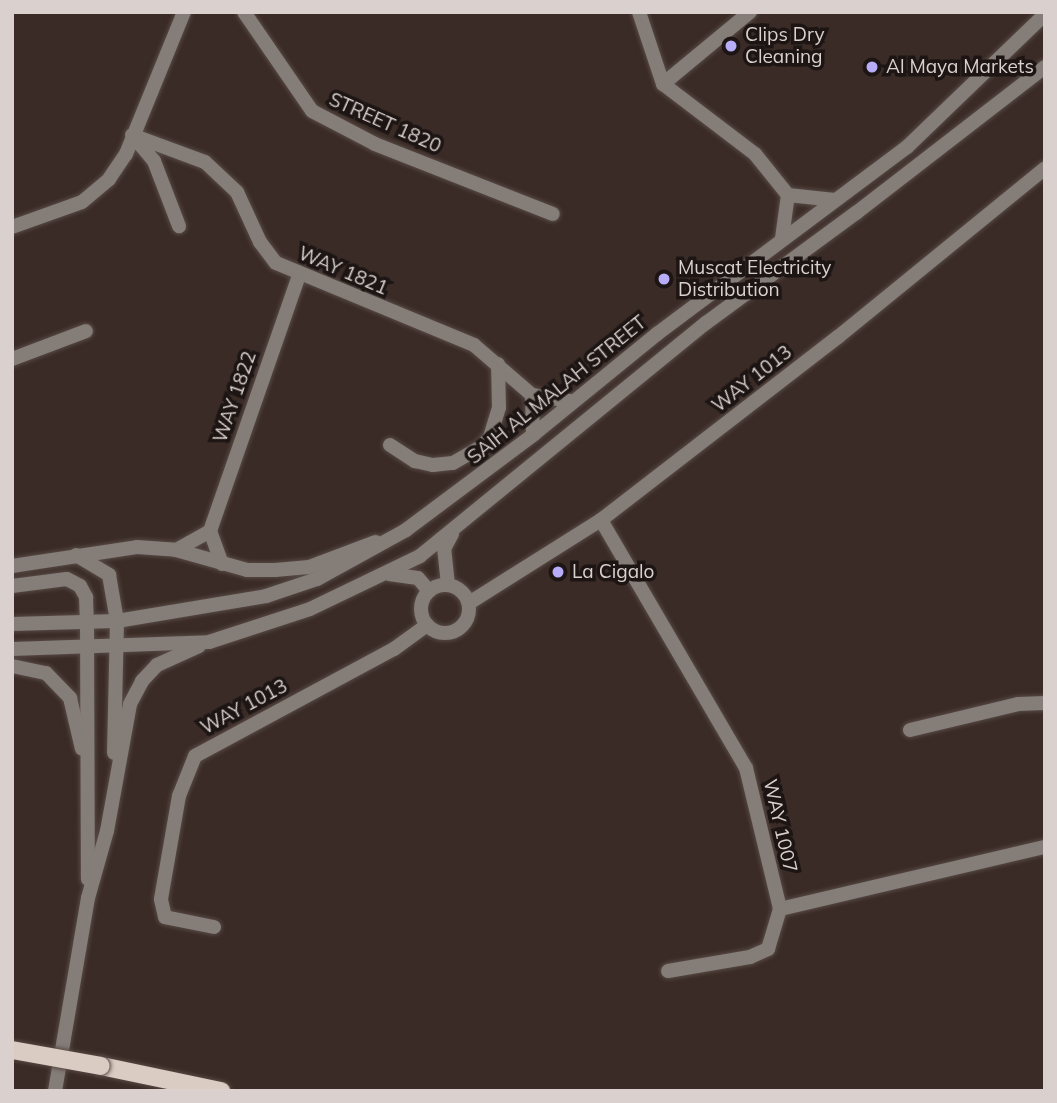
<!DOCTYPE html>
<html>
<head>
<meta charset="utf-8">
<style>
  body { margin:0 }
  #map { position:relative; width:1057px; height:1103px; overflow:hidden; background:#3a2b26; font-family:Mulish,sans-serif }
  div>[style] { position:absolute }
  [style*='--x'] { left:calc(var(--x)*1px); top:calc(var(--y)*1px); width:calc(var(--w)*1px); rotate:calc(var(--a)*1deg) }
  .roads { filter:drop-shadow(0 0 2px #574944) drop-shadow(0 0 2px #574944) }
  .minor>* { height:14px; margin:-7px; padding:0 7px; transform-origin:7px; border-radius:7px; background:#847d78 }
  .minor>.ring { margin:-7px; padding:0; box-sizing:content-box; background:none; border:14px solid #847d78; border-radius:50% }
  .tertiary>* { height:14px; margin:-7px; padding:0 7px; transform-origin:7px; border-radius:7px; background:#847d78 }
  .primary>* { height:18px; margin:-9px; padding:0 9px; transform-origin:9px; border-radius:9px; background:#daccc2 }
  .bridges { filter:drop-shadow(0 0 2px #574944) drop-shadow(0 0 2px #574944) }
  .primary-bridge>* { height:18px; margin:-9px; padding:0 9px; transform-origin:9px; border-radius:9px; background:#daccc2 }
  .dots>* { width:19px; height:19px; translate:-50% -50%; box-sizing:border-box; border:4px solid #1c1513; border-radius:50% }
  span { translate:-50% -50%; white-space:nowrap; text-align:center; line-height:1.15; -webkit-text-stroke:7px #1c1513; paint-order:stroke }
  .poi-label { font-size:19px; color:#dad0cd }
  .left { translate:0 -50%; text-align:left }
  .street-label { font-size:19px; color:#dad0cd }
  .frame { position:absolute; inset:0; border:14px solid #dad0cd; pointer-events:none }
</style>
</head>
<body>
<div id="map">
  <div class="roads">
    <div class="minor">
      <i style="--x:244;--y:12;--w:120;--a:55.5"></i>
      <i style="--x:312;--y:111;--w:71;--a:27.6"></i>
      <i style="--x:375;--y:144;--w:191;--a:21.5"></i>
      <i style="--x:639;--y:12;--w:76;--a:71.6"></i>
      <i style="--x:663;--y:84;--w:116;--a:37.3"></i>
      <i style="--x:755;--y:154;--w:53;--a:51.2"></i>
      <i style="--x:788;--y:195;--w:47;--a:6.1"></i>
      <i style="--x:663;--y:84;--w:113;--a:-39.6"></i>
      <i style="--x:132;--y:135;--w:78;--a:20.3"></i>
      <i style="--x:205;--y:162;--w:44;--a:43.2"></i>
      <i style="--x:237;--y:192;--w:55;--a:65.3"></i>
      <i style="--x:260;--y:242;--w:26;--a:53"></i>
      <i style="--x:276;--y:263;--w:214;--a:22.5"></i>
      <i style="--x:474;--y:345;--w:77;--a:40.8"></i>
      <i style="--x:532;--y:395;--w:38;--a:9"></i>
      <i style="--x:133;--y:136;--w:33;--a:50"></i>
      <i style="--x:154;--y:161;--w:70;--a:69"></i>
      <i style="--x:12;--y:227;--w:74;--a:-19.7"></i>
      <i style="--x:82;--y:202;--w:35;--a:-40"></i>
      <i style="--x:109;--y:179;--w:30;--a:-56"></i>
      <i style="--x:126;--y:154;--w:153;--a:-67.8"></i>
      <i style="--x:782;--y:238;--w:43;--a:-82.1"></i>
      <i style="--x:12;--y:359;--w:79;--a:-20.7"></i>
      <i style="--x:532;--y:395;--w:40;--a:88.6"></i>
      <i style="--x:390;--y:445;--w:30;--a:33"></i>
      <i style="--x:415;--y:461;--w:18;--a:13"></i>
      <i style="--x:433;--y:465;--w:20;--a:-6"></i>
      <i style="--x:453;--y:463;--w:32;--a:-30"></i>
      <i style="--x:481;--y:447;--w:13;--a:-48"></i>
      <i style="--x:490;--y:437;--w:30;--a:-73"></i>
      <i style="--x:499;--y:408;--w:44;--a:-91.3"></i>
      <i style="--x:601;--y:520;--w:287;--a:59.7"></i>
      <i style="--x:746;--y:768;--w:145;--a:76.4"></i>
      <i style="--x:780;--y:909;--w:272;--a:-13.2"></i>
      <i style="--x:210;--y:531;--w:35;--a:70"></i>
      <i style="--x:176;--y:550;--w:39;--a:-29"></i>
      <i style="--x:210;--y:531;--w:270;--a:-70.8"></i>
      <i style="--x:76;--y:555;--w:39;--a:31"></i>
      <i style="--x:109;--y:575;--w:47;--a:80.1"></i>
      <i style="--x:12;--y:566;--w:126;--a:-8.6"></i>
      <i style="--x:137;--y:547;--w:39;--a:4"></i>
      <i style="--x:176;--y:550;--w:74;--a:15.7"></i>
      <i style="--x:247;--y:570;--w:28;--a:0"></i>
      <i style="--x:275;--y:570;--w:34;--a:-5"></i>
      <i style="--x:309;--y:567;--w:71;--a:-20.7"></i>
      <i class="ring" style="left:421px;top:585px;width:34px;height:34px"></i>
      <i style="--x:12;--y:586;--w:55;--a:-7.3"></i>
      <i style="--x:67;--y:579;--w:15;--a:28"></i>
      <i style="--x:80;--y:586;--w:13;--a:61"></i>
      <i style="--x:86;--y:597;--w:25;--a:88"></i>
      <i style="--x:469;--y:603;--w:156;--a:-32.2"></i>
      <i style="--x:601;--y:520;--w:299;--a:-37.7"></i>
      <i style="--x:838;--y:337;--w:267;--a:-39.2"></i>
      <i style="--x:910;--y:730;--w:111;--a:-13.5"></i>
      <i style="--x:1018;--y:704;--w:27;--a:-2"></i>
      <i style="--x:214;--y:927;--w:50;--a:-168.5"></i>
      <i style="--x:165;--y:917;--w:18;--a:-103"></i>
      <i style="--x:161;--y:899;--w:105;--a:-80.1"></i>
      <i style="--x:179;--y:796;--w:43;--a:-68.2"></i>
      <i style="--x:195;--y:756;--w:226;--a:-28.3"></i>
      <i style="--x:394;--y:649;--w:41;--a:-36"></i>
      <i style="--x:668;--y:971;--w:83;--a:-9.7"></i>
      <i style="--x:750;--y:957;--w:20;--a:-24"></i>
      <i style="--x:768;--y:949;--w:42;--a:-73.3"></i>
    </div>
    <div class="tertiary">
      <i style="--x:389;--y:574;--w:29;--a:8"></i>
      <i style="--x:418;--y:578;--w:17;--a:50"></i>
      <i style="--x:448;--y:585;--w:36;--a:-96"></i>
      <i style="--x:444;--y:549;--w:17;--a:-62"></i>
      <i style="--x:87;--y:622;--w:257;--a:89.8"></i>
      <i style="--x:12;--y:624;--w:105;--a:-1.6"></i>
      <i style="--x:117;--y:621;--w:151;--a:-9.5"></i>
      <i style="--x:266;--y:596;--w:54;--a:-18.4"></i>
      <i style="--x:317;--y:579;--w:102;--a:-28.8"></i>
      <i style="--x:406;--y:530;--w:159;--a:-36.8"></i>
      <i style="--x:533;--y:435;--w:160;--a:-39.2"></i>
      <i style="--x:657;--y:334;--w:312;--a:-36.8"></i>
      <i style="--x:907;--y:147;--w:192;--a:-43.9"></i>
      <i style="--x:12;--y:649;--w:197;--a:-2"></i>
      <i style="--x:209;--y:642;--w:106;--a:-18.1"></i>
      <i style="--x:310;--y:609;--w:122;--a:-25.7"></i>
      <i style="--x:420;--y:556;--w:369;--a:-39.2"></i>
      <i style="--x:706;--y:323;--w:186;--a:-36.3"></i>
      <i style="--x:856;--y:213;--w:239;--a:-37.7"></i>
      <i style="--x:12;--y:666;--w:35;--a:12"></i>
      <i style="--x:46;--y:673;--w:35;--a:46"></i>
      <i style="--x:70;--y:698;--w:52;--a:76.8"></i>
      <i style="--x:114;--y:753;--w:132;--a:-88.7"></i>
      <i style="--x:55;--y:1091;--w:196;--a:-80.3"></i>
      <i style="--x:88;--y:898;--w:70;--a:-74.2"></i>
      <i style="--x:107;--y:831;--w:129;--a:-79.7"></i>
      <i style="--x:130;--y:704;--w:26;--a:-62"></i>
      <i style="--x:142;--y:681;--w:22;--a:-47"></i>
      <i style="--x:157;--y:665;--w:46;--a:-24.3"></i>
    </div>
    <div class="primary">
      <i style="--x:101;--y:1066;--w:123;--a:11.8"></i>
    </div>
  </div>
  <div class="bridges">
    <div class="primary-bridge">
      <i style="--x:12;--y:1050;--w:90;--a:10.2"></i>
    </div>
  </div>
  <div class="dots">
    <i style="left:731px;top:46px;background:#b6acf8"></i>
    <i style="left:872px;top:67px;background:#b6acf8"></i>
    <i style="left:664px;top:279px;background:#b6acf8"></i>
    <i style="left:558px;top:572px;background:#b6acf8"></i>
  </div>
  <div class="poi-label">
    <span class="left" style="left:745px;top:46px">Clips Dry<br>Cleaning</span>
    <span class="left" style="left:886px;top:67px">Al Maya Markets</span>
    <span class="left" style="left:678px;top:279px">Muscat Electricity<br>Distribution</span>
    <span class="left" style="left:572px;top:572px">La Cigalo</span>
  </div>
  <div class="street-label">
    <span style="left:385px;top:123px;rotate:24deg">STREET 1820</span>
    <span style="left:343px;top:271px;rotate:23deg">WAY 1821</span>
    <span style="left:752px;top:379px;rotate:-38deg">WAY 1013</span>
    <span style="left:557px;top:390px;rotate:-39deg">SAIH AL MALAH STREET</span>
    <span style="left:235px;top:397px;rotate:-71deg">WAY 1822</span>
    <span style="left:244px;top:707px;rotate:-28deg">WAY 1013</span>
    <span style="left:780px;top:826px;rotate:77deg">WAY 1007</span>
  </div>
  <div class="frame"></div>
</div>
</body>
</html>
